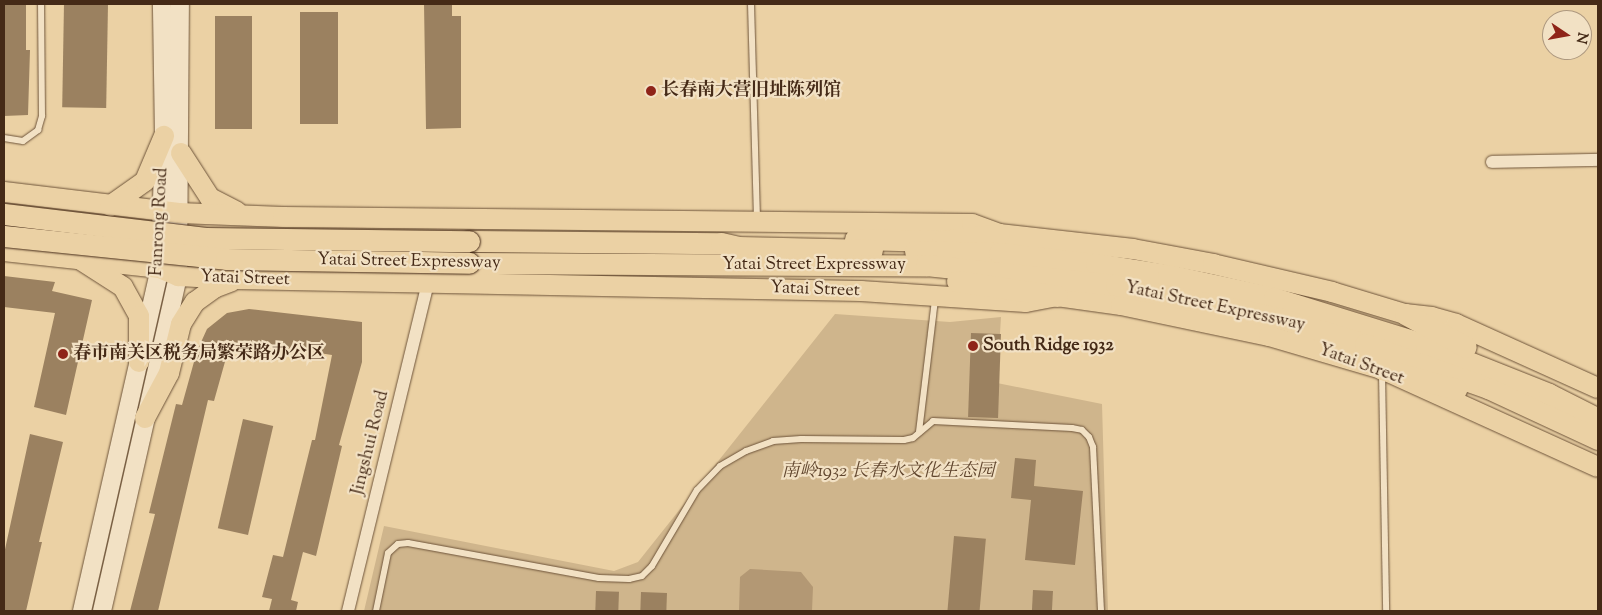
<!DOCTYPE html>
<html>
<head>
<meta charset="utf-8">
<style>
  body { margin:0 }
  #map { position:relative; width:1602px; height:615px; overflow:hidden; background:#ebd1a4; font-family:"Sorts Mill Goudy","Noto Serif SC",serif }
  div>[style] { position:absolute }
  [style*='--x'] { left:calc(var(--x)*1px); top:calc(var(--y)*1px); width:calc(var(--w)*1px); rotate:calc(var(--a)*1deg) }
  .green>* { inset:0; background:#cfb58c }
  .water>* { inset:0; background:#b39874 }
  .building>* { inset:0; background:#9b8160; transform-origin:0 0 }
  .roads { filter:drop-shadow(0 0 1px #6e543a) drop-shadow(0 0 1px #6e543a) }
  .service>* { height:6px; margin:-3px; padding:0 3px; transform-origin:3px; border-radius:3px; background:#f2e1c4 }
  .minor>* { height:12px; margin:-6px; padding:0 6px; transform-origin:6px; border-radius:6px; background:#f2e1c4 }
  .secondary>* { height:18px; margin:-9px; padding:0 9px; transform-origin:9px; border-radius:9px; background:#f2e1c4 }
  .primary>* { height:20px; margin:-10px; padding:0 10px; transform-origin:10px; border-radius:10px; background:#ebd1a4 }
  .trunk>* { height:21px; margin:-10.5px; padding:0 10.5px; transform-origin:10.5px; border-radius:10.5px; background:#ebd1a4 }
  .bridges { filter:drop-shadow(0 0 1px #452a17) drop-shadow(0 0 1px #452a17) }
  .trunk-bridge>* { height:21px; margin:-10.5px; padding:0 10.5px; transform-origin:10.5px; border-radius:10.5px; background:#ebd1a4 }
  .dots>* { width:14px; height:14px; translate:-50% -50%; box-sizing:border-box; border:2px solid #f2e1c4; border-radius:50% }
  span { translate:-50% -50%; white-space:nowrap; text-align:center; line-height:1.15; -webkit-text-stroke:4.5px #f2e1c4; paint-order:stroke }
  .poi-label { font-size:18px; color:#452a17; font-weight:700 }
  .left { translate:0 -50%; text-align:left }
  .street-label { font-size:18px; color:#452a17 }
  .park-label { font-size:18px; color:#61462e; font-style:italic }
  .frame { position:absolute; inset:0; border:5px solid #452a17; pointer-events:none }
  .north { position:absolute; left:1542px; top:10px; width:50px; height:50px; box-sizing:border-box; background:#f2e1c4; border:1px solid #ad987f; border-radius:50%; rotate:102deg; font-size:14px; font-weight:700; line-height:20px; text-align:center; color:#452a17 }
  .north::after { content:''; display:block; margin:auto; width:18px; height:22px; background:#8f2418; clip-path:polygon(50% 0,100% 100%,50% 72%,0 100%) }
</style>
</head>
<body>
<div id="map">
  <div class="green">
    <i style="clip-path:polygon(835px 314px,950px 322px,1001px 317px,997px 383px,1102px 404px,1108px 611px,364px 611px,384px 526px,614px 571px,638px 562px)"></i>
  </div>
  <div class="water">
    <i style="clip-path:polygon(750px 569px,801px 572px,813px 587px,812px 611px,739px 611px,740px 577px)"></i>
  </div>
  <div class="building">
    <i style="clip-path:polygon(4px 4px,26px 4px,26px 50px,30px 50px,28px 115px,4px 116px)"></i>
    <i style="left:108px;top:4px;width:104px;height:44px;rotate:91deg"></i>
    <i style="clip-path:polygon(424px 4px,452px 4px,452px 16px,461px 16px,461px 128px,426px 129px)"></i>
    <i style="left:338px;top:12px;width:112px;height:38px;rotate:90deg"></i>
    <i style="left:252px;top:16px;width:113px;height:37px;rotate:90deg"></i>
    <i style="clip-path:polygon(4px 276px,55px 282px,52px 291px,92px 300px,66px 415px,34px 407px,55px 313px,4px 307px)"></i>
    <i style="clip-path:polygon(249px 309px,362px 322px,362px 362px,339px 445px,342px 446px,316px 556px,303px 552px,291px 600px,298px 602px,296px 611px,269px 611px,272px 599px,262px 597px,273px 555px,283px 557px,312px 440px,315px 440px,332px 355px,247px 342px,228px 351px,214px 401px,208px 400px,158px 611px,130px 611px,155px 514px,149px 513px,176px 404px,182px 405px,197px 351px,207px 329px,227px 313px)"></i>
    <i style="left:971px;top:333px;width:30px;height:84px;rotate:2deg"></i>
    <i style="left:243px;top:419px;width:31px;height:112px;rotate:13deg"></i>
    <i style="clip-path:polygon(30px 434px,63px 442px,39px 542px,42px 542px,26px 611px,4px 611px,4px 554px)"></i>
    <i style="clip-path:polygon(1015px 458px,1036px 460px,1034px 486px,1083px 491px,1075px 565px,1025px 560px,1031px 500px,1011px 498px)"></i>
    <i style="left:954px;top:536px;width:32px;height:75px;rotate:5deg"></i>
    <i style="left:1033px;top:590px;width:20px;height:21px;rotate:3deg"></i>
    <i style="left:596px;top:591px;width:23px;height:20px;rotate:2deg"></i>
    <i style="left:641px;top:592px;width:26px;height:19px;rotate:2deg"></i>
  </div>
  <div class="roads">
    <div class="service">
      <i style="--x:751;--y:4;--w:215;--a:88.4"></i>
      <i style="--x:4;--y:138;--w:19;--a:9"></i>
      <i style="--x:23;--y:141;--w:19;--a:-36"></i>
      <i style="--x:38;--y:130;--w:15;--a:-74"></i>
      <i style="--x:42;--y:116;--w:112;--a:-90.5"></i>
      <i style="--x:1382;--y:373;--w:238;--a:89"></i>
      <i style="--x:919;--y:432;--w:134;--a:-83.1"></i>
      <i style="--x:376;--y:611;--w:59;--a:-78.3"></i>
      <i style="--x:388;--y:553;--w:13;--a:-42"></i>
      <i style="--x:398;--y:544;--w:10;--a:-6"></i>
      <i style="--x:408;--y:543;--w:194;--a:10.4"></i>
      <i style="--x:599;--y:578;--w:30;--a:2"></i>
      <i style="--x:629;--y:579;--w:13;--a:-13"></i>
      <i style="--x:642;--y:576;--w:14;--a:-45"></i>
      <i style="--x:652;--y:566;--w:88;--a:-59.4"></i>
      <i style="--x:697;--y:490;--w:33;--a:-46"></i>
      <i style="--x:720;--y:466;--w:30;--a:-30"></i>
      <i style="--x:746;--y:451;--w:29;--a:-20"></i>
      <i style="--x:773;--y:441;--w:28;--a:-4"></i>
      <i style="--x:801;--y:439;--w:103;--a:0.6"></i>
      <i style="--x:904;--y:440;--w:9;--a:-13"></i>
      <i style="--x:913;--y:438;--w:26;--a:-40"></i>
      <i style="--x:933;--y:421;--w:139;--a:2.9"></i>
      <i style="--x:1072;--y:428;--w:10;--a:11"></i>
      <i style="--x:1082;--y:430;--w:10;--a:45"></i>
      <i style="--x:1089;--y:437;--w:11;--a:68"></i>
      <i style="--x:1093;--y:447;--w:164;--a:87.2"></i>
    </div>
    <div class="minor">
      <i style="--x:1492;--y:162;--w:106;--a:-1.1"></i>
      <i style="--x:348;--y:611;--w:338;--a:-76.3"></i>
    </div>
    <div class="secondary">
      <i style="--x:82;--y:611;--w:352;--a:-77.2"></i>
      <i style="--x:160;--y:268;--w:132;--a:-88.3"></i>
      <i style="--x:164;--y:136;--w:132;--a:-90.9"></i>
      <i style="--x:102;--y:611;--w:344;--a:-77.2"></i>
      <i style="--x:178;--y:276;--w:272;--a:-89.6"></i>
    </div>
    <div class="primary">
      <i style="--x:181;--y:153;--w:54;--a:57.2"></i>
      <i style="--x:210;--y:198;--w:30;--a:27"></i>
      <i style="--x:4;--y:192;--w:176;--a:6.8"></i>
      <i style="--x:179;--y:213;--w:104;--a:2.2"></i>
      <i style="--x:283;--y:217;--w:689;--a:0.58"></i>
      <i style="--x:972;--y:224;--w:29;--a:20"></i>
      <i style="--x:999;--y:234;--w:135;--a:6.4"></i>
      <i style="--x:1133;--y:249;--w:81;--a:10.6"></i>
      <i style="--x:1213;--y:264;--w:122;--a:13.2"></i>
      <i style="--x:1332;--y:292;--w:76;--a:16.8"></i>
      <i style="--x:1405;--y:314;--w:27;--a:6"></i>
      <i style="--x:1432;--y:317;--w:25;--a:16"></i>
      <i style="--x:1456;--y:324;--w:156;--a:24.3"></i>
      <i style="--x:110;--y:206;--w:43;--a:-35.5"></i>
      <i style="--x:145;--y:181;--w:49;--a:-67.1"></i>
      <i style="--x:4;--y:251;--w:157;--a:6.2"></i>
      <i style="--x:160;--y:268;--w:20;--a:24"></i>
      <i style="--x:178;--y:276;--w:59;--a:2.9"></i>
      <i style="--x:237;--y:279;--w:624;--a:1.1"></i>
      <i style="--x:861;--y:291;--w:165;--a:3.8"></i>
      <i style="--x:1026;--y:302;--w:32;--a:-11"></i>
      <i style="--x:1057;--y:296;--w:65;--a:8"></i>
      <i style="--x:1121;--y:305;--w:151;--a:11.8"></i>
      <i style="--x:1269;--y:336;--w:118;--a:16.3"></i>
      <i style="--x:1382;--y:369;--w:237;--a:24.4"></i>
      <i style="--x:81;--y:260;--w:50;--a:32.7"></i>
      <i style="--x:123;--y:287;--w:33;--a:61"></i>
      <i style="--x:139;--y:316;--w:46;--a:90"></i>
      <i style="--x:145;--y:418;--w:51;--a:-61.9"></i>
      <i style="--x:169;--y:373;--w:50;--a:-76.2"></i>
      <i style="--x:181;--y:324;--w:26;--a:-58"></i>
      <i style="--x:195;--y:302;--w:24;--a:-36"></i>
      <i style="--x:214;--y:288;--w:19;--a:-21"></i>
    </div>
    <div class="trunk">
      <i style="--x:855;--y:239;--w:87;--a:1.3"></i>
      <i style="--x:942;--y:241;--w:57;--a:-7"></i>
      <i style="--x:469;--y:241;--w:252;--a:0.5"></i>
      <i style="--x:721;--y:243;--w:17;--a:13"></i>
      <i style="--x:738;--y:247;--w:134;--a:1.3"></i>
      <i style="--x:915;--y:251;--w:84;--a:1.4"></i>
      <i style="--x:999;--y:253;--w:98;--a:6.5"></i>
      <i style="--x:1096;--y:264;--w:73;--a:8.7"></i>
      <i style="--x:1168;--y:275;--w:108;--a:12.2"></i>
      <i style="--x:1274;--y:298;--w:159;--a:17.2"></i>
      <i style="--x:1426;--y:345;--w:132;--a:21.7"></i>
      <i style="--x:1549;--y:394;--w:55;--a:27"></i>
      <i style="--x:469;--y:263;--w:457;--a:0.3"></i>
      <i style="--x:926;--y:265;--w:191;--a:6"></i>
      <i style="--x:1116;--y:285;--w:166;--a:11.4"></i>
      <i style="--x:1279;--y:318;--w:90;--a:16.8"></i>
      <i style="--x:1365;--y:344;--w:131;--a:19.7"></i>
      <i style="--x:1488;--y:388;--w:121;--a:24.9"></i>
      <i style="--x:957;--y:281;--w:101;--a:8.5"></i>
      <i style="--x:1405;--y:314;--w:69;--a:28.4"></i>
      <i style="--x:1382;--y:369;--w:77;--a:15.1"></i>
    </div>
  </div>
  <div class="bridges">
    <div class="trunk-bridge">
      <i style="--x:4;--y:214;--w:203;--a:6.8"></i>
      <i style="--x:206;--y:238;--w:263;--a:0.7"></i>
      <i style="--x:4;--y:236;--w:223;--a:5.9"></i>
      <i style="--x:226;--y:259;--w:243;--a:0.9"></i>
    </div>
  </div>
  <div class="dots">
    <i style="left:651px;top:91px;background:#8f2418"></i>
    <i style="left:973px;top:346px;background:#8f2418"></i>
    <i style="left:63px;top:354px;background:#8f2418"></i>
  </div>
  <div class="poi-label">
    <span class="left" style="left:661px;top:91px">长春南大营旧址陈列馆</span>
    <span class="left" style="left:983px;top:346px">South Ridge 1932</span>
    <span class="left" style="left:73px;top:354px">春市南关区税务局繁荣路办公区</span>
  </div>
  <div class="street-label">
    <span style="left:160px;top:222px;rotate:-87deg">Fanrong Road</span>
    <span style="left:409px;top:262px;rotate:1deg">Yatai Street Expressway</span>
    <span style="left:814px;top:265px">Yatai Street Expressway</span>
    <span style="left:245px;top:279px;rotate:2deg">Yatai Street</span>
    <span style="left:815px;top:290px;rotate:2deg">Yatai Street</span>
    <span style="left:1215px;top:307px;rotate:12deg">Yatai Street Expressway</span>
    <span style="left:1361px;top:365px;rotate:20deg">Yatai Street</span>
    <span style="left:371px;top:443px;rotate:-76deg">Jingshui Road</span>
  </div>
  <div class="park-label">
    <span style="left:888px;top:472px">南岭1932 长春水文化生态园</span>
  </div>
  <div class="frame"></div>
  <div class="north">N</div>
</div>
</body>
</html>
